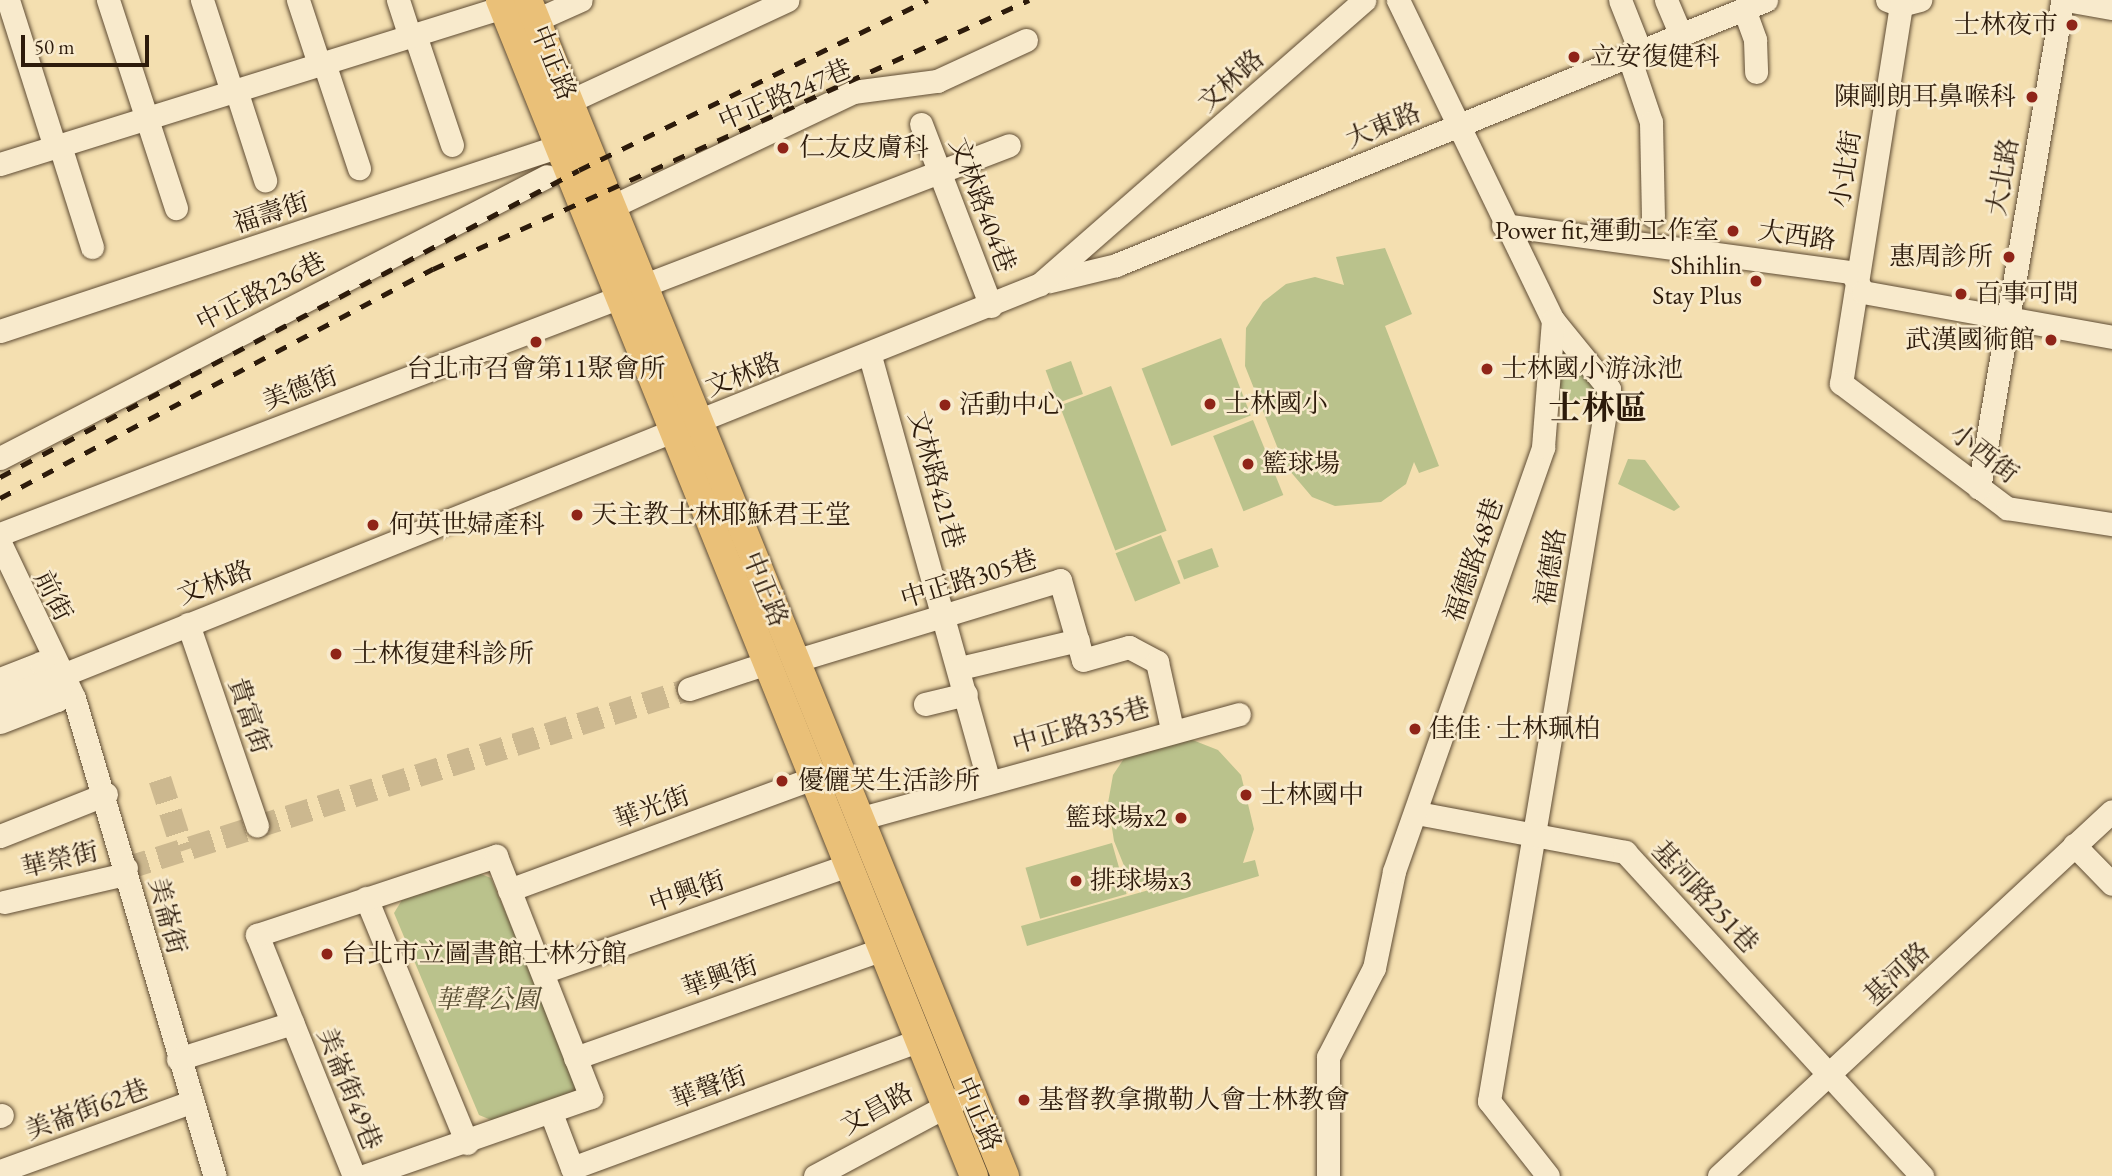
<!DOCTYPE html>
<html>
<head>
<meta charset="utf-8">
<style>
  body { margin:0 }
  #map { position:relative; width:2112px; height:1176px; overflow:hidden; background:#f4dfb0; font-family:"EB Garamond","Noto Serif TC",serif }
  div>[style] { position:absolute }
  [style*='--x'] { left:calc(var(--x)*1px); top:calc(var(--y)*1px); width:calc(var(--w)*1px); rotate:calc(var(--a)*1deg) }
  .green>* { inset:0; background:#bac28c; transform-origin:0 0 }
  .minor-tunnel>* { height:23px; margin-top:-11.5px; transform-origin:0; background:repeating-linear-gradient(90deg,#ccb88f 0 23px,transparent 0 34px) }
  .roads { filter:drop-shadow(0 0 2px #5f4c34) drop-shadow(0 0 2px #5f4c34) }
  .minor>* { height:23px; margin:-11.5px; padding:0 11.5px; transform-origin:11.5px; border-radius:11.5px; background:#f8eacc }
  .major>* { height:28px; margin:-14px; padding:0 14px; transform-origin:14px; border-radius:14px; background:#eac078 }
  .rail>* { height:5px; margin-top:-2.5px; transform-origin:0; background:repeating-linear-gradient(90deg,#2d1b0b 0 12px,transparent 0 24px) }
  .dots>* { width:19px; height:19px; translate:-50% -50%; box-sizing:border-box; border:4px solid #f8eacc; border-radius:50% }
  span { translate:-50% -50%; white-space:nowrap; text-align:center; line-height:1.15; -webkit-text-stroke:5px #f8eacc; paint-order:stroke }
  .poi-label { font-size:26px; color:#2d1b0b }
  .right { translate:-100% -50%; text-align:right }
  .left { translate:0 -50%; text-align:left }
  .street-label { font-size:26px; color:#2d1b0b }
  .park-label { font-size:26px; color:#574d32; font-style:italic }
  .district-label { font-size:33px; color:#2d1b0b; font-weight:700 }
  .scale { position:absolute; left:21px; top:35px; width:128px; height:32px; box-sizing:border-box; border:4px solid #2d1b0b; border-top:0; padding-left:9px; font-size:21px; line-height:24px; white-space:nowrap; color:#2d1b0b; -webkit-text-stroke:5px #f8eacc; paint-order:stroke }
</style>
</head>
<body>
<div id="map">
  <div class="green">
    <i style="clip-path:polygon(1385px 248px,1412px 314px,1385px 326px,1439px 466px,1419px 473px,1414px 462px,1406px 484px,1381px 502px,1335px 506px,1312px 497px,1284px 464px,1245px 366px,1246px 328px,1263px 302px,1286px 284px,1315px 277px,1344px 285px,1336px 257px)"></i>
    <i style="clip-path:polygon(1563px 335px,1598px 377px,1599px 400px,1558px 402px)"></i>
    <i style="left:1221px;top:338px;width:83px;height:85px;rotate:69deg"></i>
    <i style="left:1071px;top:361px;width:35px;height:27px;rotate:70deg"></i>
    <i style="left:1111px;top:386px;width:155px;height:55px;rotate:69deg"></i>
    <i style="left:1253px;top:420px;width:81px;height:43px;rotate:68deg"></i>
    <i style="clip-path:polygon(1628px 459px,1645px 460px,1680px 507px,1674px 511px,1618px 484px)"></i>
    <i style="left:1161px;top:535px;width:52px;height:49px;rotate:68deg"></i>
    <i style="left:1212px;top:548px;width:20px;height:37px;rotate:70deg"></i>
    <i style="clip-path:polygon(1190px 739px,1218px 750px,1241px 775px,1254px 829px,1243px 863px,1255px 860px,1259px 876px,1027px 946px,1021px 926px,1149px 890px,1125px 868px,1114px 841px,1108px 803px,1113px 775px,1129px 751px)"></i>
    <i style="left:1112px;top:843px;width:53px;height:90px;rotate:74deg"></i>
    <i style="clip-path:polygon(481px 874px,491px 878px,579px 1086px,574px 1096px,496px 1122px,479px 1115px,394px 913px,402px 900px)"></i>
  </div>
  <div class="minor-tunnel">
    <i style="--x:160;--y:779;--w:75;--a:72.1"></i>
    <i style="--x:126;--y:868;--w:591;--a:-17.64"></i>
  </div>
  <div class="roads">
    <div class="minor">
      <i style="--x:8;--y:0;--w:154;--a:72.3"></i>
      <i style="--x:108;--y:0;--w:219;--a:71.9"></i>
      <i style="--x:202;--y:0;--w:97;--a:71.9"></i>
      <i style="--x:298;--y:0;--w:67;--a:71.8"></i>
      <i style="--x:398;--y:0;--w:38;--a:72"></i>
      <i style="--x:1398;--y:0;--w:356;--a:64.2"></i>
      <i style="--x:1553;--y:320;--w:89;--a:50.9"></i>
      <i style="--x:1609;--y:389;--w:722;--a:99.57"></i>
      <i style="--x:1489;--y:1101;--w:95;--a:51.8"></i>
      <i style="--x:1620;--y:0;--w:57;--a:68.4"></i>
      <i style="--x:1666;--y:0;--w:39;--a:67"></i>
      <i style="--x:1887;--y:0;--w:15;--a:20"></i>
      <i style="--x:1901;--y:5;--w:20;--a:-15"></i>
      <i style="--x:2066;--y:0;--w:47;--a:9.9"></i>
      <i style="--x:1901;--y:5;--w:383;--a:99"></i>
      <i style="--x:1841;--y:383;--w:208;--a:37"></i>
      <i style="--x:2007;--y:508;--w:106;--a:8.7"></i>
      <i style="--x:1744;--y:9;--w:33;--a:70"></i>
      <i style="--x:1755;--y:40;--w:32;--a:88"></i>
      <i style="--x:536;--y:20;--w:49;--a:-24"></i>
      <i style="--x:415;--y:35;--w:116;--a:71.4"></i>
      <i style="--x:1629;--y:57;--w:69;--a:71.3"></i>
      <i style="--x:1651;--y:122;--w:94;--a:88.8"></i>
      <i style="--x:324;--y:63;--w:111;--a:71.6"></i>
      <i style="--x:236;--y:90;--w:95;--a:72.1"></i>
      <i style="--x:568;--y:102;--w:242;--a:-24.9"></i>
      <i style="--x:921;--y:124;--w:195;--a:69"></i>
      <i style="--x:60;--y:146;--w:106;--a:72.4"></i>
      <i style="--x:0;--y:164;--w:527;--a:-17.33"></i>
      <i style="--x:611;--y:207;--w:268;--a:-25.4"></i>
      <i style="--x:853;--y:92;--w:85;--a:-7.5"></i>
      <i style="--x:937;--y:81;--w:98;--a:-24.7"></i>
      <i style="--x:1503;--y:225;--w:351;--a:7.7"></i>
      <i style="--x:1851;--y:272;--w:23;--a:59"></i>
      <i style="--x:1863;--y:292;--w:253;--a:10.2"></i>
      <i style="--x:1050;--y:281;--w:68;--a:-13.6"></i>
      <i style="--x:1116;--y:265;--w:702;--a:-22.18"></i>
      <i style="--x:642;--y:286;--w:393;--a:-21"></i>
      <i style="--x:0;--y:331;--w:589;--a:-18.31"></i>
      <i style="--x:870;--y:356;--w:442;--a:74.4"></i>
      <i style="--x:0;--y:458;--w:615;--a:-27.27"></i>
      <i style="--x:1979;--y:488;--w:495;--a:-80.3"></i>
      <i style="--x:0;--y:534;--w:664;--a:-20.92"></i>
      <i style="--x:0;--y:543;--w:172;--a:64.5"></i>
      <i style="--x:74;--y:698;--w:498;--a:73.6"></i>
      <i style="--x:188;--y:624;--w:213;--a:71.1"></i>
      <i style="--x:794;--y:661;--w:278;--a:-16.9"></i>
      <i style="--x:1060;--y:580;--w:83;--a:74"></i>
      <i style="--x:1083;--y:660;--w:48;--a:-15.8"></i>
      <i style="--x:1129;--y:647;--w:32;--a:28"></i>
      <i style="--x:1157;--y:662;--w:69;--a:77.4"></i>
      <i style="--x:960;--y:668;--w:121;--a:-13.3"></i>
      <i style="--x:0;--y:679;--w:44;--a:-21.3"></i>
      <i style="--x:41;--y:663;--w:24;--a:22"></i>
      <i style="--x:689;--y:689;--w:82;--a:-18.4"></i>
      <i style="--x:0;--y:700;--w:1120;--a:-21.8"></i>
      <i style="--x:1040;--y:284;--w:431;--a:-41.2"></i>
      <i style="--x:925;--y:704;--w:42;--a:-13.7"></i>
      <i style="--x:0;--y:722;--w:61;--a:-21.1"></i>
      <i style="--x:57;--y:700;--w:29;--a:-78"></i>
      <i style="--x:1417;--y:813;--w:212;--a:10.6"></i>
      <i style="--x:1625;--y:852;--w:440;--a:47.5"></i>
      <i style="--x:858;--y:819;--w:395;--a:-15.4"></i>
      <i style="--x:0;--y:836;--w:114;--a:-21.6"></i>
      <i style="--x:2074;--y:845;--w:54;--a:45.7"></i>
      <i style="--x:509;--y:890;--w:325;--a:-20.2"></i>
      <i style="--x:366;--y:898;--w:265;--a:67.6"></i>
      <i style="--x:4;--y:902;--w:116;--a:-13"></i>
      <i style="--x:117;--y:876;--w:12;--a:-42"></i>
      <i style="--x:543;--y:972;--w:323;--a:-19.3"></i>
      <i style="--x:575;--y:1058;--w:327;--a:-19.5"></i>
      <i style="--x:178;--y:1059;--w:120;--a:-17.5"></i>
      <i style="--x:551;--y:1113;--w:59;--a:69.1"></i>
      <i style="--x:572;--y:1168;--w:371;--a:-20.2"></i>
      <i style="--x:0;--y:1116;--w:2;--a:-27"></i>
      <i style="--x:0;--y:1171;--w:205;--a:-19.9"></i>
      <i style="--x:354;--y:1176;--w:260;--a:-111.9"></i>
      <i style="--x:257;--y:935;--w:252;--a:-18.3"></i>
      <i style="--x:496;--y:856;--w:259;--a:68.5"></i>
      <i style="--x:591;--y:1097;--w:240;--a:160.8"></i>
      <i style="--x:815;--y:1176;--w:163;--a:-28.1"></i>
      <i style="--x:1328;--y:1176;--w:119;--a:-90"></i>
      <i style="--x:1328;--y:1057;--w:100;--a:-62.7"></i>
      <i style="--x:1374;--y:968;--w:99;--a:-78.3"></i>
      <i style="--x:1394;--y:871;--w:449;--a:-70.6"></i>
      <i style="--x:1543;--y:447;--w:127;--a:-85.5"></i>
      <i style="--x:1719;--y:1176;--w:536;--a:-42.88"></i>
    </div>
    <div class="major">
      <i style="--x:500;--y:0;--w:1268;--a:68.05"></i>
      <i style="--x:528;--y:0;--w:1269;--a:67.92"></i>
    </div>
  </div>
  <div class="rail">
    <i style="--x:0;--y:477;--w:655;--a:-27.93"></i>
    <i style="--x:579;--y:170;--w:388;--a:-26"></i>
    <i style="--x:0;--y:498;--w:490;--a:-27.9"></i>
    <i style="--x:433;--y:269;--w:654;--a:-24.29"></i>
  </div>
  <div class="dots">
    <i style="left:2072px;top:25px;background:#8f2418"></i>
    <i style="left:1574px;top:57px;background:#8f2418"></i>
    <i style="left:2032px;top:97px;background:#8f2418"></i>
    <i style="left:783px;top:148px;background:#8f2418"></i>
    <i style="left:1733px;top:231px;background:#8f2418"></i>
    <i style="left:2009px;top:257px;background:#8f2418"></i>
    <i style="left:1756px;top:281px;background:#8f2418"></i>
    <i style="left:1961px;top:294px;background:#8f2418"></i>
    <i style="left:2051px;top:340px;background:#8f2418"></i>
    <i style="left:536px;top:342px;background:#8f2418"></i>
    <i style="left:1487px;top:369px;background:#8f2418"></i>
    <i style="left:1210px;top:404px;background:#8f2418"></i>
    <i style="left:945px;top:405px;background:#8f2418"></i>
    <i style="left:1248px;top:464px;background:#8f2418"></i>
    <i style="left:577px;top:515px;background:#8f2418"></i>
    <i style="left:373px;top:525px;background:#8f2418"></i>
    <i style="left:336px;top:654px;background:#8f2418"></i>
    <i style="left:1415px;top:729px;background:#8f2418"></i>
    <i style="left:782px;top:781px;background:#8f2418"></i>
    <i style="left:1246px;top:795px;background:#8f2418"></i>
    <i style="left:1181px;top:818px;background:#8f2418"></i>
    <i style="left:1076px;top:881px;background:#8f2418"></i>
    <i style="left:327px;top:954px;background:#8f2418"></i>
    <i style="left:1024px;top:1100px;background:#8f2418"></i>
  </div>
  <div class="poi-label">
    <span class="right" style="left:2058px;top:25px">士林夜市</span>
    <span class="left" style="left:1590px;top:57px">立安復健科</span>
    <span class="right" style="left:2016px;top:97px">陳剛朗耳鼻喉科</span>
    <span class="left" style="left:799px;top:148px">仁友皮膚科</span>
    <span class="right" style="left:1719px;top:231px">Power fit,運動工作室</span>
    <span class="right" style="left:1993px;top:257px">惠周診所</span>
    <span class="right" style="left:1742px;top:281px">Shihlin<br>Stay Plus</span>
    <span class="left" style="left:1975px;top:294px">百事可問</span>
    <span class="right" style="left:2035px;top:340px">武漢國術館</span>
    <span style="left:536px;top:369px">台北市召會第11聚會所</span>
    <span class="left" style="left:1501px;top:369px">士林國小游泳池</span>
    <span class="left" style="left:1224px;top:404px">士林國小</span>
    <span class="left" style="left:959px;top:405px">活動中心</span>
    <span class="left" style="left:1262px;top:464px">籃球場</span>
    <span class="left" style="left:591px;top:515px">天主教士林耶穌君王堂</span>
    <span class="left" style="left:389px;top:525px">何英世婦產科</span>
    <span class="left" style="left:352px;top:654px">士林復建科診所</span>
    <span class="left" style="left:1429px;top:729px">佳佳 ‧ 士林珮柏</span>
    <span class="left" style="left:798px;top:781px">優儷芙生活診所</span>
    <span class="left" style="left:1260px;top:795px">士林國中</span>
    <span class="right" style="left:1167px;top:818px">籃球場x2</span>
    <span class="left" style="left:1090px;top:881px">排球場x3</span>
    <span class="left" style="left:341px;top:954px">台北市立圖書館士林分館</span>
    <span class="left" style="left:1038px;top:1100px">基督教拿撒勒人會士林教會</span>
  </div>
  <div class="street-label">
    <span style="left:553px;top:63px;rotate:68deg">中正路</span>
    <span style="left:1231px;top:81px;rotate:-42deg">文林路</span>
    <span style="left:785px;top:95px;rotate:-23deg">中正路247巷</span>
    <span style="left:1383px;top:126px;rotate:-22deg">大東路</span>
    <span style="left:1846px;top:169px;rotate:-81deg">小北街</span>
    <span style="left:2003px;top:177px;rotate:-80deg">大北路</span>
    <span style="left:982px;top:205px;rotate:69deg">文林路404巷</span>
    <span style="left:271px;top:213px;rotate:-18deg">福壽街</span>
    <span style="left:1797px;top:236px;rotate:8deg">大西路</span>
    <span style="left:261px;top:292px;rotate:-27deg">中正路236巷</span>
    <span style="left:743px;top:375px;rotate:-21deg">文林路</span>
    <span style="left:300px;top:389px;rotate:-21deg">美德街</span>
    <span style="left:1984px;top:454px;rotate:38deg">小西街</span>
    <span style="left:936px;top:480px;rotate:74deg">文林路421巷</span>
    <span style="left:1474px;top:560px;rotate:-71deg">福德路48巷</span>
    <span style="left:1551px;top:567px;rotate:-81deg">福德路</span>
    <span style="left:969px;top:579px;rotate:-17deg">中正路305巷</span>
    <span style="left:215px;top:583px;rotate:-21deg">文林路</span>
    <span style="left:765px;top:589px;rotate:68deg">中正路</span>
    <span style="left:53px;top:596px;rotate:63deg">前街</span>
    <span style="left:249px;top:716px;rotate:71deg">貴富街</span>
    <span style="left:1081px;top:726px;rotate:-16deg">中正路335巷</span>
    <span style="left:652px;top:808px;rotate:-20deg">華光街</span>
    <span style="left:60px;top:860px;rotate:-13deg">華榮街</span>
    <span style="left:687px;top:892px;rotate:-19deg">中興街</span>
    <span style="left:1705px;top:897px;rotate:47deg">基河路251巷</span>
    <span style="left:167px;top:916px;rotate:75deg">美崙街</span>
    <span style="left:1897px;top:974px;rotate:-43deg">基河路</span>
    <span style="left:720px;top:977px;rotate:-19deg">華興街</span>
    <span style="left:709px;top:1088px;rotate:-20deg">華聲街</span>
    <span style="left:349px;top:1089px;rotate:68deg">美崙街49巷</span>
    <span style="left:877px;top:1109px;rotate:-29deg">文昌路</span>
    <span style="left:87px;top:1110px;rotate:-20deg">美崙街62巷</span>
    <span style="left:978px;top:1114px;rotate:67deg">中正路</span>
  </div>
  <div class="park-label">
    <span style="left:487px;top:1000px">華聲公園</span>
  </div>
  <div class="district-label">
    <span style="left:1598px;top:408px">士林區</span>
  </div>
  <div class="scale">50 m</div>
</div>
</body>
</html>
